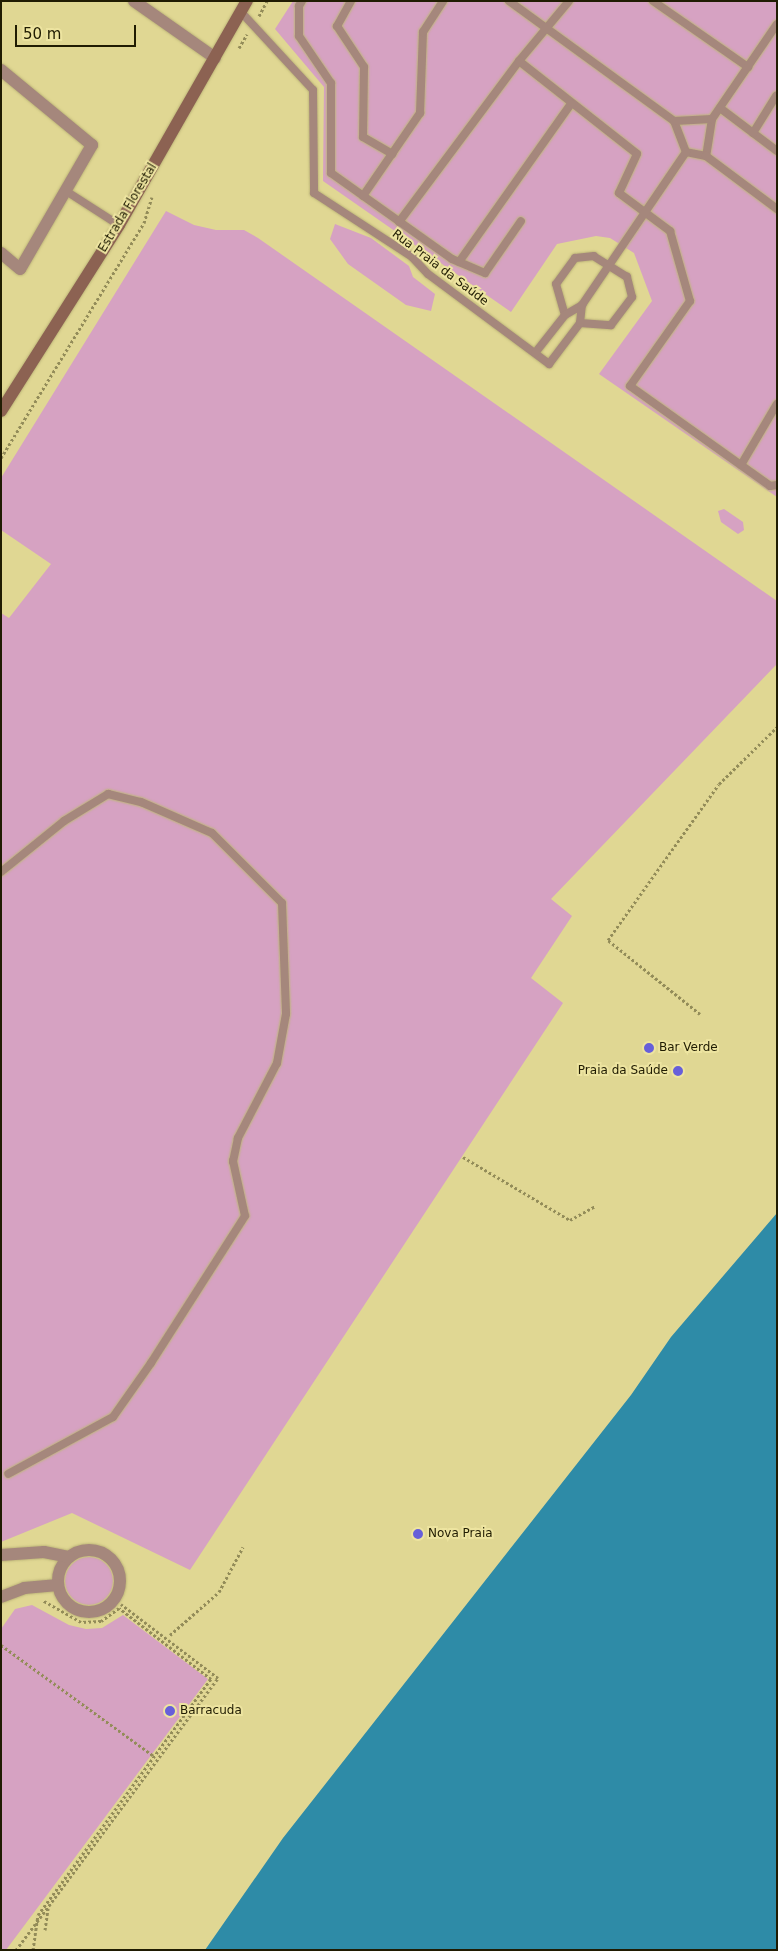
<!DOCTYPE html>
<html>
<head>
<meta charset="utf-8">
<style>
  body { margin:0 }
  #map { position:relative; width:778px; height:1951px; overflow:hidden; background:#e0d793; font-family:"DejaVu Sans",sans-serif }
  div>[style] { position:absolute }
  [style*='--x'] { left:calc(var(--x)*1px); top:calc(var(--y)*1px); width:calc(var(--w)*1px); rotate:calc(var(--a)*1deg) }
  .green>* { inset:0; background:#d6a2c2 }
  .round { border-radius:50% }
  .water>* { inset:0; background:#2e8ba7 }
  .path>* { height:3px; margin-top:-1.5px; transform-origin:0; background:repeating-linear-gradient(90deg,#938c59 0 2.5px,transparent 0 5px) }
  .roads { filter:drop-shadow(0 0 1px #bdb579) drop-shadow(0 0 1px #bdb579) }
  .lane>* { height:8px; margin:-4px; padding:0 4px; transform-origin:4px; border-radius:4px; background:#a5877c }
  .street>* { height:12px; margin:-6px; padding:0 6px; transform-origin:6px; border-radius:6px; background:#a5877c }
  .street>.ring { margin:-6px; padding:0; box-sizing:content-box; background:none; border:12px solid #a5877c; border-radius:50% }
  .secondary>* { height:12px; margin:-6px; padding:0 6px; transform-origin:6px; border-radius:6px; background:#8c6252 }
  .dots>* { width:14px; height:14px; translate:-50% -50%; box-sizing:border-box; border:2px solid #ede4a0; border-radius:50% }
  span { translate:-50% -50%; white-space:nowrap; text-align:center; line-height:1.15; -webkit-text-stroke:4px #ede4a0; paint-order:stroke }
  .street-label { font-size:12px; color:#201c02 }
  .poi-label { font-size:12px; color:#201c02 }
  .left { translate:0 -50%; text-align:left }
  .right { translate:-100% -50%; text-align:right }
  .frame { position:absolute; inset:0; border:2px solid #201c02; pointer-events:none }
  .scale { position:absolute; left:15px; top:25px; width:121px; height:22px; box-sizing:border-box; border:2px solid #201c02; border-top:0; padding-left:6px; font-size:15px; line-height:18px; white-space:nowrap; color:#201c02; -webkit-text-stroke:4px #ede4a0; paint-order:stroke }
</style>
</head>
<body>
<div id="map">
  <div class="green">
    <i style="clip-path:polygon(293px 1px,777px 1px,777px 497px,599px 374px,652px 301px,634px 253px,610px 238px,596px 236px,557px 244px,511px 312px,323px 181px,324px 87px,275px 29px)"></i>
    <i style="clip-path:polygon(166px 211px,194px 225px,216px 230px,244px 230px,258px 238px,777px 601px,777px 664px,551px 899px,572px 916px,531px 978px,563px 1003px,190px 1570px,72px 1513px,1px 1542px,1px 613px,9px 618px,51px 564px,1px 530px,1px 478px)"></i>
    <i style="clip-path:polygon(335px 224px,371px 238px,409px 266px,413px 277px,435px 294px,431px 311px,406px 305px,348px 264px,330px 239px)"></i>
    <i style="clip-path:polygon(724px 509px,743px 522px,744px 530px,738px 534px,721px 522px,718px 511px)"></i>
    <i class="round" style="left:65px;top:1557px;width:48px;height:48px"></i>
    <i style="clip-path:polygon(32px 1605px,69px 1625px,86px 1629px,102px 1628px,123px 1615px,208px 1679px,6px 1950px,1px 1950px,1px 1629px,15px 1609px)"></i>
  </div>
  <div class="water">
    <i style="clip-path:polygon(777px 1213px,777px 1950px,205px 1950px,283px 1838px,631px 1395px,671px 1337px)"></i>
  </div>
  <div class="path">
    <i style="--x:259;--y:16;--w:17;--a:-62"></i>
    <i style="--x:239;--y:48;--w:16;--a:-60"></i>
    <i style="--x:1;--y:458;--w:275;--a:-58.7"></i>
    <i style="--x:144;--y:223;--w:27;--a:-73"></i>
    <i style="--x:700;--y:1014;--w:118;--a:-141.2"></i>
    <i style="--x:608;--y:940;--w:191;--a:-54.6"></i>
    <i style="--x:719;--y:784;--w:81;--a:-44.5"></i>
    <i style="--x:463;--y:1157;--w:124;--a:30.5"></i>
    <i style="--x:570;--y:1220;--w:29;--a:-29"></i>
    <i style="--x:170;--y:1635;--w:65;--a:-41.3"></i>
    <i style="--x:219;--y:1592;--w:51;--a:-61.9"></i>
    <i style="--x:1;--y:1645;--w:189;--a:36"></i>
    <i style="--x:45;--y:1930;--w:22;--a:-82"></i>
    <i style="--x:16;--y:1950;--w:339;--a:-53.4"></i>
    <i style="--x:218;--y:1678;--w:122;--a:-142.7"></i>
    <i style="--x:33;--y:1950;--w:35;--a:-82"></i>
    <i style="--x:38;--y:1915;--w:293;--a:-53.8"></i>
    <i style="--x:211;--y:1679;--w:116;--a:-142.3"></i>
    <i style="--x:119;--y:1608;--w:22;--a:144"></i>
    <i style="--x:101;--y:1621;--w:20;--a:177"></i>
    <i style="--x:81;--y:1622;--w:43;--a:-150.4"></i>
  </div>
  <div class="roads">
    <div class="lane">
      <i style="--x:302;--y:1;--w:6;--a:121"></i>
      <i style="--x:299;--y:6;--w:30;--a:90"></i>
      <i style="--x:299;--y:36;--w:57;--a:55.8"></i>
      <i style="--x:331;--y:83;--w:90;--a:90"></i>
      <i style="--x:331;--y:173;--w:148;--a:35.4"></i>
      <i style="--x:452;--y:259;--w:36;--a:23"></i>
      <i style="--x:485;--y:273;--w:63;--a:-55.3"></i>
      <i style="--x:351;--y:1;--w:29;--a:119"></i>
      <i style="--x:337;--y:26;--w:49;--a:56.6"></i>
      <i style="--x:364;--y:67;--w:70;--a:90.8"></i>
      <i style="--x:363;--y:137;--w:34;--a:30"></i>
      <i style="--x:509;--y:1;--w:204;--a:36"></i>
      <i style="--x:653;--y:1;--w:116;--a:34.8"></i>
      <i style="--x:241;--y:12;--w:106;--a:47.3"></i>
      <i style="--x:313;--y:90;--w:103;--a:89.4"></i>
      <i style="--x:314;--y:193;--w:117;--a:33.1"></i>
      <i style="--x:412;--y:257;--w:23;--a:47"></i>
      <i style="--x:428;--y:274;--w:151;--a:36.6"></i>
      <i style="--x:549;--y:364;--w:51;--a:-52.9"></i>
      <i style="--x:580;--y:323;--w:31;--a:4"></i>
      <i style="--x:611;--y:325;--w:35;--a:-53"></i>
      <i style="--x:632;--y:297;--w:21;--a:-104"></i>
      <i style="--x:627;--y:277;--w:39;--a:-148"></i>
      <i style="--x:594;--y:256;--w:19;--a:174"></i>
      <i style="--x:575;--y:258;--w:32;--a:126"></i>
      <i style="--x:556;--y:284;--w:32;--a:74"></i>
      <i style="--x:565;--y:315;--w:48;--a:128.3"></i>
      <i style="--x:519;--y:61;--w:78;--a:-50.2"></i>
      <i style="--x:720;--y:108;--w:71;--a:37"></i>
      <i style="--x:712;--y:119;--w:37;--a:99"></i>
      <i style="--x:706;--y:156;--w:20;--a:-169"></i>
      <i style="--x:686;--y:152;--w:33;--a:-111"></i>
      <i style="--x:674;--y:121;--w:38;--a:-3"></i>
      <i style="--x:712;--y:119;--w:115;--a:-55.6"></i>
      <i style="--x:753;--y:133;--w:44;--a:-58.1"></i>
      <i style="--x:706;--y:156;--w:89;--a:36.7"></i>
      <i style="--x:66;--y:191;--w:63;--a:32.7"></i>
      <i style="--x:363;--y:196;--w:101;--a:-55.5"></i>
      <i style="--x:420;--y:113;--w:81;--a:-87.9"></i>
      <i style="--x:423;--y:32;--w:37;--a:-57"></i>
      <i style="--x:399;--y:222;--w:201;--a:-53.3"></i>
      <i style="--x:519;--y:61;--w:150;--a:38.2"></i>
      <i style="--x:637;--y:154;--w:43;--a:114.8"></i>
      <i style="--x:619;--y:193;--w:64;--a:36.7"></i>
      <i style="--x:670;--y:231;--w:73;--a:74.1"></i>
      <i style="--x:690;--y:301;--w:104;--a:125.2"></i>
      <i style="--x:630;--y:386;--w:172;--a:35.5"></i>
      <i style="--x:770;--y:486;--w:7;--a:-8"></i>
      <i style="--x:459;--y:262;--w:194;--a:-54.7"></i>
      <i style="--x:565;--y:315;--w:20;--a:-30"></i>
      <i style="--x:580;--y:323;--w:18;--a:-84"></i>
      <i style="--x:582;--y:305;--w:185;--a:-55.8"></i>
      <i style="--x:741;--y:465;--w:71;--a:-59.5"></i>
      <i style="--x:1;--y:872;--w:81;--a:-39"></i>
      <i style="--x:64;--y:821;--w:52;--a:-31.5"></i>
      <i style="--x:108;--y:794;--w:34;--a:14"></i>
      <i style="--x:141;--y:802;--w:77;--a:23.6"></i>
      <i style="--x:212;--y:833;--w:99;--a:45"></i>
      <i style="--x:282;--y:903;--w:111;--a:87.9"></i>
      <i style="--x:286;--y:1014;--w:50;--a:100.4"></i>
      <i style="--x:277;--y:1063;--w:85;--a:117.5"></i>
      <i style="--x:238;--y:1138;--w:24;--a:102"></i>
      <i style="--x:233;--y:1161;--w:56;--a:77.7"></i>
      <i style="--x:245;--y:1216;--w:174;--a:122.6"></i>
      <i style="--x:151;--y:1363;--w:66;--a:125.1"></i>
      <i style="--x:113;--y:1417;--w:119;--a:151.5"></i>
    </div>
    <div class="street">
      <i style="--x:134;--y:1;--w:99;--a:35.1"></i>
      <i style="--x:1;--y:70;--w:118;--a:39.5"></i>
      <i style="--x:92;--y:145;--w:143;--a:120.1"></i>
      <i style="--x:20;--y:269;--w:25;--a:-140"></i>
      <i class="ring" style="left:58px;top:1550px;width:50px;height:50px"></i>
      <i style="--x:1;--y:1555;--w:43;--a:-4"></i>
      <i style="--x:44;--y:1552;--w:25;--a:11"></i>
      <i style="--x:1;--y:1597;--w:25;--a:-21"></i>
      <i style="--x:24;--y:1588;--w:34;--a:-5"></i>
    </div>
    <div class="secondary">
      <i style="--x:1;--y:411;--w:220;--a:-57.6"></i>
      <i style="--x:119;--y:225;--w:258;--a:-60.3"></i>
    </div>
  </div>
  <div class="dots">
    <i style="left:649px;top:1048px;background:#675fd9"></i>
    <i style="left:678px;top:1071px;background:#675fd9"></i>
    <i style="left:418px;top:1534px;background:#675fd9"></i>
    <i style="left:170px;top:1711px;background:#675fd9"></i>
  </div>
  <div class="street-label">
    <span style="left:128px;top:208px;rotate:-59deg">Estrada Florestal</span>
    <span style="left:440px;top:268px;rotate:37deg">Rua Praia da Saúde</span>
  </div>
  <div class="poi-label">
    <span class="left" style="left:659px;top:1048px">Bar Verde</span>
    <span class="right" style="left:668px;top:1071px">Praia da Saúde</span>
    <span class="left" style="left:428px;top:1534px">Nova Praia</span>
    <span class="left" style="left:180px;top:1711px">Barracuda</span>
  </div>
  <div class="frame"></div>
  <div class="scale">50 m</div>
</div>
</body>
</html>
